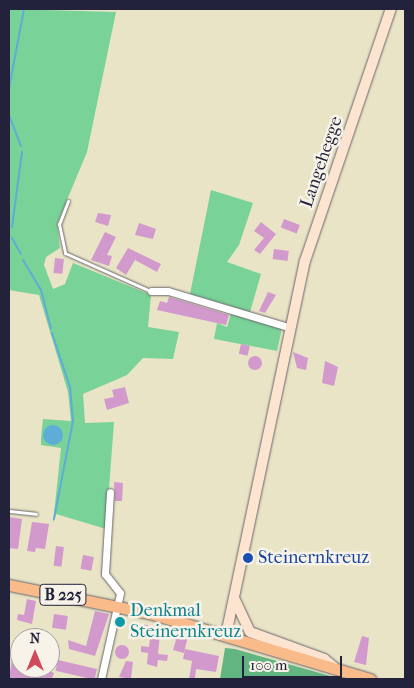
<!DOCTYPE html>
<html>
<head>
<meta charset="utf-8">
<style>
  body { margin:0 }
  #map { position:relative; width:414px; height:688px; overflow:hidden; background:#eae4c6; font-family:"IM FELL French Canon",serif }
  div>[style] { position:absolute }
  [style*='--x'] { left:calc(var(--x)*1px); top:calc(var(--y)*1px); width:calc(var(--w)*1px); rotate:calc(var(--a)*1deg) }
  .green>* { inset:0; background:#79d298 }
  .forest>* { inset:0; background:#62b480 }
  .water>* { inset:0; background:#5dadd7 }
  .round { border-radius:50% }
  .stream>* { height:2px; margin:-1px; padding:0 1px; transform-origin:1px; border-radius:1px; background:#5dadd7 }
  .building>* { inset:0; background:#d299cd; transform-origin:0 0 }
  .roads { filter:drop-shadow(0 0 1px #68666c) drop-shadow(0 0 1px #68666c) }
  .lane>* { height:3px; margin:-1.5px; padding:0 1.5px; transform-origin:1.5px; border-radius:1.5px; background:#fff }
  .street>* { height:7px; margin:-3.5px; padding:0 3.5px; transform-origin:3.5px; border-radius:3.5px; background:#fff }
  .secondary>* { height:10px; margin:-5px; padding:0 5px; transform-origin:5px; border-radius:5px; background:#fde4d1 }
  .primary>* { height:11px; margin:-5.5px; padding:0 5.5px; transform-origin:5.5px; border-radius:5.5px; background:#fabb8b }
  .dots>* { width:14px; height:14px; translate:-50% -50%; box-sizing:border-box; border:2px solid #f7f3e8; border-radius:50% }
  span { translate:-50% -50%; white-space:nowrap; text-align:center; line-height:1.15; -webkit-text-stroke:5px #f7f3e8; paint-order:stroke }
  .shield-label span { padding:1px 4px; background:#f7f3e8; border:1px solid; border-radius:4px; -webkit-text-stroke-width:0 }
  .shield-label { font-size:16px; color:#22223b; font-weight:700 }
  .street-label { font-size:18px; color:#22223b }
  .transit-label { font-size:18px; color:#164399 }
  .left { translate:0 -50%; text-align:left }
  .culture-label { font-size:18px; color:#0d838f }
  .frame { position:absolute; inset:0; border:10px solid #22223b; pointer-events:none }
  .north { position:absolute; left:10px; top:628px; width:50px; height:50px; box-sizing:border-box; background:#f7f3e8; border:1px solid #a29fa3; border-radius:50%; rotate:0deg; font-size:14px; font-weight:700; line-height:20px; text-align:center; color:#22223b }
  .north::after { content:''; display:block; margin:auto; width:18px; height:22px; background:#d1495b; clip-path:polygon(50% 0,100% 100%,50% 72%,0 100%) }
  .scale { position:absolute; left:242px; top:656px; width:100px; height:22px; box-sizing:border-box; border:2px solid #22223b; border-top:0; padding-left:6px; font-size:15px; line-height:18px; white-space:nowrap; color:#22223b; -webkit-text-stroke:4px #f7f3e8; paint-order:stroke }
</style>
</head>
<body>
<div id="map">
  <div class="green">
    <i style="clip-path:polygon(9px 9px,116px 12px,87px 152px,57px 224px,60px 248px,46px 257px,44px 265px,53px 289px,65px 284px,73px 263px,151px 295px,148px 327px,179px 332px,173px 359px,143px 358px,127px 375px,83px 394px,85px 423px,114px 422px,106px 529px,56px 514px,53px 523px,61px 448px,41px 445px,41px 438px,43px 419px,71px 421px,68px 392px,39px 295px,9px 290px)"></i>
    <i style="clip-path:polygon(211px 190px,253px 203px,239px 245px,227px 262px,261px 274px,250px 312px,190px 294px)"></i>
    <i style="clip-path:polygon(232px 310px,282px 328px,277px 351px,214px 339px,217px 323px,227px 327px)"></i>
  </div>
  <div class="forest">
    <i style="clip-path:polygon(225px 648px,235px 649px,341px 679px,220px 679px)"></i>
  </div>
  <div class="water">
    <i class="round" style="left:43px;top:425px;width:20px;height:20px"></i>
  </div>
  <div class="stream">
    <i style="--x:9;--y:88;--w:80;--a:-79.2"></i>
    <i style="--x:9;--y:115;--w:33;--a:69"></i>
    <i style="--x:12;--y:227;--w:76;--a:-82.4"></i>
    <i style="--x:12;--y:238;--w:18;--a:61"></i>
    <i style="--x:23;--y:260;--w:35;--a:59"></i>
    <i style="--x:41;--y:290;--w:40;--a:75.6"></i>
    <i style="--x:52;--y:333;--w:57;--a:71.6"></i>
    <i style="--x:70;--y:387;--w:34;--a:85"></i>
    <i style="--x:73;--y:421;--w:100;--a:101"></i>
  </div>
  <div class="building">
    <i style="clip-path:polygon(98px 213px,111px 215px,108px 226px,95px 222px)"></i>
    <i style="left:284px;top:219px;width:17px;height:9px;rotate:21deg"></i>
    <i style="clip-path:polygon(261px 222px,276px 234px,260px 254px,254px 250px,264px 238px,254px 231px)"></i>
    <i style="clip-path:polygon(139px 223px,156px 229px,153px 239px,135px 235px)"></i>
    <i style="clip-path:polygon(105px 232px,116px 237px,107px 255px,112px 256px,109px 266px,91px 260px)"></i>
    <i style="clip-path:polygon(128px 248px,161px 264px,157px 272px,135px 260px,126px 275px,116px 268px)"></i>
    <i style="left:274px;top:249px;width:15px;height:10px;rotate:8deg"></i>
    <i style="left:55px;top:258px;width:9px;height:15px;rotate:6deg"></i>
    <i style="clip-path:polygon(268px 292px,276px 295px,265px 313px,259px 311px)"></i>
    <i style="clip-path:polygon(169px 297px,229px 315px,226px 325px,157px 310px,160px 301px,167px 303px)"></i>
    <i style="left:241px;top:344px;width:9px;height:10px;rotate:13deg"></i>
    <i style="clip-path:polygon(293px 352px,308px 358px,306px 370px,297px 368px)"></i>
    <i class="round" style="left:248px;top:356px;width:14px;height:14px"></i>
    <i style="clip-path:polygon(325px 361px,338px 367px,334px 386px,322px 383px)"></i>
    <i style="clip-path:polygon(125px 387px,129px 403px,107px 410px,104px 399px,114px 397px,112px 390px)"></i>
    <i style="clip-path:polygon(114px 482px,123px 483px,122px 501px,115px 501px)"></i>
    <i style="clip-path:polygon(9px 517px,22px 519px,18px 549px,9px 548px)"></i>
    <i style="clip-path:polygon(32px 522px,49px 524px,45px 549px,36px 548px,35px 552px,27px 551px)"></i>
    <i style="left:56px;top:546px;width:8px;height:20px;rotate:7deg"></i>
    <i style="left:83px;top:555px;width:11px;height:14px;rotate:10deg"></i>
    <i style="clip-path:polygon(27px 599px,36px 601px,32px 624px,17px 620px,18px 614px,24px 615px)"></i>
    <i style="clip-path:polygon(95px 611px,109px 614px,95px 656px,69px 649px,68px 640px,86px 646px)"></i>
    <i style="left:54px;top:614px;width:14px;height:14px;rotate:8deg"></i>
    <i style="clip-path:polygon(142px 624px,188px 636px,184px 653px,173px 650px,176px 640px,160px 635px,158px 654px,168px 655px,167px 661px,158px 660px,157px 667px,147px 664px,148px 653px,141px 652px,141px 646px,149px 647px,150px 638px,140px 633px)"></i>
    <i style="clip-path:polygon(362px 636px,369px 638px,366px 665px,354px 662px)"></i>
    <i class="round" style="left:115px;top:645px;width:14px;height:14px"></i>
    <i style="clip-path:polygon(185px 649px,219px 656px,216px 672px,196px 669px,195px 679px,189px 679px,192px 661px,183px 659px)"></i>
    <i style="clip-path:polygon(13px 653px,20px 655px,20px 668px,42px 668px,54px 673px,52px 679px,9px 679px)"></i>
    <i style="left:58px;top:660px;width:40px;height:11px;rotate:13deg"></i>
    <i style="clip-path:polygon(126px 661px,133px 662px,131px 679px,119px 677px)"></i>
  </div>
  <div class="roads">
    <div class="lane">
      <i style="--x:68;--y:201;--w:25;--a:111"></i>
      <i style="--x:59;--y:224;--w:30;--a:78"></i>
      <i style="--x:65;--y:253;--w:93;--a:24.1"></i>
      <i style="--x:9;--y:511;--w:27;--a:6"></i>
    </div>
    <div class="street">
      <i style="--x:151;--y:291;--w:17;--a:0"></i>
      <i style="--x:168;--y:291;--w:125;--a:16.7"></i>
      <i style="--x:101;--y:679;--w:88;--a:-77.5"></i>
      <i style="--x:120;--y:593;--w:24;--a:-128"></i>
      <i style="--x:105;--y:574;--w:82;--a:-86.5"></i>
    </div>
    <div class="secondary">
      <i style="--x:235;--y:600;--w:35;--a:65"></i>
      <i style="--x:250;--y:632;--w:79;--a:20"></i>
      <i style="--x:324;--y:659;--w:13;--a:39"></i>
      <i style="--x:226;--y:635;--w:382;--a:-78.1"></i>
      <i style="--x:305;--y:261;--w:266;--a:-71.2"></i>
    </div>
    <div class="primary">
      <i style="--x:9;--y:585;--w:147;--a:11.4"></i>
      <i style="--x:153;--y:614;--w:227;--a:16.7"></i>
    </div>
  </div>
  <div class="dots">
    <i style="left:248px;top:558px;background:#1a4fb4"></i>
    <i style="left:120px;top:622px;background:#0f9aa8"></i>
  </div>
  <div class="shield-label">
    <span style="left:63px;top:595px">B 225</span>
  </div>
  <div class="street-label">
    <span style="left:322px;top:162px;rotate:-71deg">Langehegge</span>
  </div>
  <div class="transit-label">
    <span class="left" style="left:258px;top:558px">Steinernkreuz</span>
  </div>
  <div class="culture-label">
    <span class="left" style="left:130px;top:622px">Denkmal<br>Steinernkreuz</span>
  </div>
  <div class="frame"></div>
  <div class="north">N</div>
  <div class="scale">100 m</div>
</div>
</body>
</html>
